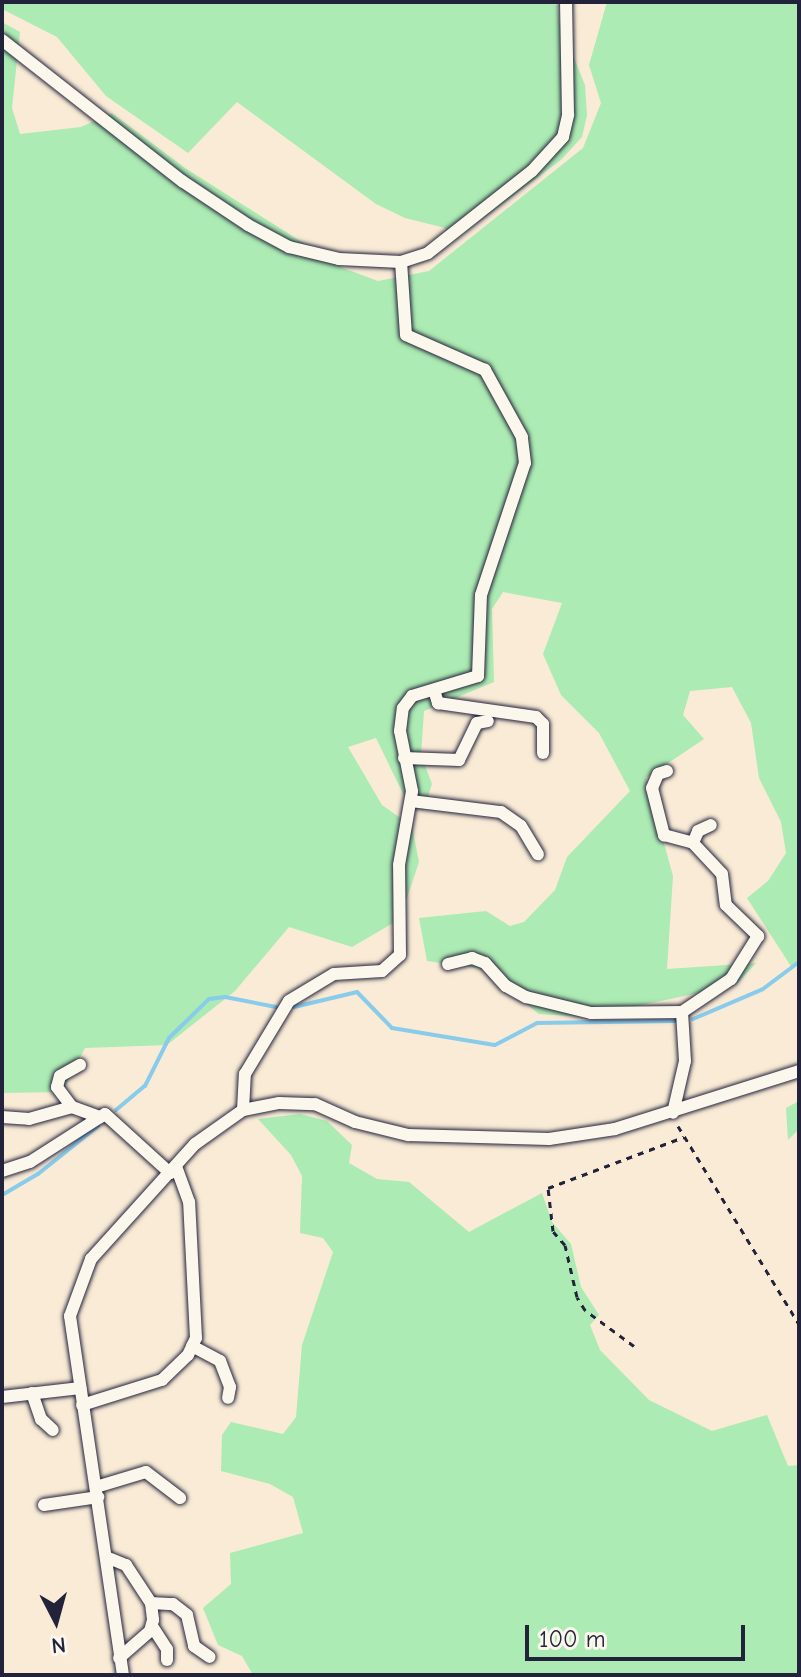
<!DOCTYPE html>
<html>
<head>
<meta charset="utf-8">
<style>
  body { margin:0 }
  #map { position:relative; width:801px; height:1677px; overflow:hidden; background:#f9ebd6; font-family:"Comic Neue",sans-serif }
  div>[style] { position:absolute }
  [style*='--x'] { left:calc(var(--x)*1px); top:calc(var(--y)*1px); width:calc(var(--w)*1px); rotate:calc(var(--a)*1deg) }
  .green>* { inset:0; background:#acebb3 }
  .stream>* { height:4px; margin:-2px; padding:0 2px; transform-origin:2px; border-radius:2px; background:#89cbea }
  .path>* { height:3px; margin-top:-1.5px; transform-origin:0; background:repeating-linear-gradient(90deg,#22223b 0 6px,transparent 0 12px) }
  .roads { filter:drop-shadow(0 0 2px #22223b) drop-shadow(0 0 2px #22223b) }
  .minor>* { height:12px; margin:-6px; padding:0 6px; transform-origin:6px; border-radius:6px; background:#fbf7ec }
  span { translate:-50% -50%; white-space:nowrap; text-align:center; line-height:1.15; -webkit-text-stroke:6px #fbf7ec; paint-order:stroke }
  .frame { position:absolute; inset:0; border:4px solid #22223b; pointer-events:none }
  .north { position:absolute; left:16px; top:1581px; width:80px; height:80px; -webkit-text-stroke:6px #fbf7ec; paint-order:stroke; rotate:174deg; font-size:22px; font-weight:700; line-height:32px; text-align:center; color:#22223b }
  .north::after { content:''; display:block; margin:auto; width:28px; height:36px; background:#22223b; clip-path:polygon(50% 0,100% 100%,50% 72%,0 100%) }
  .scale { position:absolute; left:525px; top:1625px; width:220px; height:36px; box-sizing:border-box; border:4px solid #22223b; border-top:0; padding-left:10px; font-size:24px; line-height:28px; white-space:nowrap; color:#22223b; -webkit-text-stroke:6px #fbf7ec; paint-order:stroke }
</style>
</head>
<body>
<div id="map">
  <div class="green">
    <i style="clip-path:polygon(2px 2px,544px 2px,558px 5px,559px 21px,585px 85px,587px 115px,582px 137px,561px 160px,453px 241px,445px 228px,405px 218px,376px 204px,237px 102px,188px 153px,106px 96px,57px 37px,2px 9px)"></i>
    <i style="clip-path:polygon(607px 2px,799px 2px,799px 964px,792px 968px,747px 898px,768px 881px,786px 853px,781px 822px,759px 778px,751px 723px,732px 687px,690px 691px,683px 715px,704px 739px,646px 778px,673px 876px,667px 969px,756px 963px,736px 985px,585px 1017px,539px 1014px,482px 969px,427px 961px,419px 918px,486px 911px,510px 926px,524px 922px,555px 890px,567px 857px,630px 791px,599px 733px,561px 695px,543px 654px,562px 603px,503px 592px,492px 609px,494px 682px,424px 711px,421px 755px,432px 784px,423px 811px,407px 802px,376px 738px,348px 747px,382px 805px,412px 826px,419px 862px,400px 919px,352px 947px,289px 927px,235px 991px,167px 1045px,85px 1048px,62px 1092px,2px 1093px,2px 22px,20px 32px,12px 108px,20px 134px,81px 127px,112px 113px,185px 168px,343px 268px,378px 281px,429px 271px,583px 148px,601px 103px,589px 65px)"></i>
    <i style="clip-path:polygon(799px 1101px,799px 1129px,788px 1140px,786px 1108px)"></i>
    <i style="clip-path:polygon(300px 1114px,327px 1121px,352px 1145px,349px 1163px,377px 1179px,409px 1182px,469px 1232px,542px 1193px,552px 1222px,571px 1244px,581px 1287px,599px 1315px,590px 1325px,600px 1350px,649px 1400px,712px 1431px,767px 1415px,788px 1466px,799px 1465px,799px 1675px,253px 1675px,242px 1656px,218px 1645px,203px 1608px,231px 1584px,230px 1553px,303px 1533px,293px 1497px,270px 1484px,221px 1471px,222px 1435px,231px 1422px,283px 1434px,296px 1417px,302px 1345px,333px 1252px,323px 1238px,300px 1233px,302px 1176px,291px 1155px,258px 1119px)"></i>
  </div>
  <div class="stream">
    <i style="--x:294;--y:1007;--w:65;--a:-13.4"></i>
    <i style="--x:357;--y:992;--w:50;--a:45.8"></i>
    <i style="--x:392;--y:1028;--w:104;--a:9.4"></i>
    <i style="--x:495;--y:1045;--w:47;--a:-27.6"></i>
    <i style="--x:537;--y:1023;--w:138;--a:-0.8"></i>
    <i style="--x:693;--y:1019;--w:76;--a:-23.2"></i>
    <i style="--x:763;--y:989;--w:45;--a:-36.9"></i>
    <i style="--x:116;--y:1110;--w:38;--a:-40"></i>
    <i style="--x:145;--y:1086;--w:54;--a:-63.4"></i>
    <i style="--x:169;--y:1038;--w:56;--a:-44.3"></i>
    <i style="--x:209;--y:999;--w:16;--a:-7"></i>
    <i style="--x:225;--y:997;--w:52;--a:11.1"></i>
    <i style="--x:2;--y:1195;--w:42;--a:-30.3"></i>
    <i style="--x:38;--y:1174;--w:77;--a:-38.7"></i>
  </div>
  <div class="path">
    <i style="--x:678;--y:1126;--w:232;--a:58.6"></i>
    <i style="--x:634;--y:1346;--w:61;--a:-143.7"></i>
    <i style="--x:585;--y:1310;--w:15;--a:-122"></i>
    <i style="--x:577;--y:1297;--w:53;--a:-103"></i>
    <i style="--x:565;--y:1245;--w:18;--a:-131"></i>
    <i style="--x:553;--y:1231;--w:43;--a:-96.6"></i>
    <i style="--x:548;--y:1188;--w:145;--a:-20.6"></i>
    <i style="--x:799;--y:1408;--w:12;--a:90"></i>
  </div>
  <div class="roads">
    <div class="minor">
      <i style="--x:2;--y:40;--w:229;--a:38.1"></i>
      <i style="--x:182;--y:181;--w:79;--a:33.7"></i>
      <i style="--x:248;--y:225;--w:47;--a:28.2"></i>
      <i style="--x:289;--y:247;--w:51;--a:13.5"></i>
      <i style="--x:339;--y:259;--w:62;--a:2.8"></i>
      <i style="--x:401;--y:262;--w:28;--a:-18"></i>
      <i style="--x:428;--y:253;--w:132;--a:-38.3"></i>
      <i style="--x:532;--y:171;--w:46;--a:-47.6"></i>
      <i style="--x:563;--y:137;--w:23;--a:-77"></i>
      <i style="--x:568;--y:115;--w:113;--a:-91"></i>
      <i style="--x:434;--y:690;--w:14;--a:73"></i>
      <i style="--x:438;--y:703;--w:99;--a:8.1"></i>
      <i style="--x:536;--y:717;--w:10;--a:45"></i>
      <i style="--x:543;--y:724;--w:29;--a:90"></i>
      <i style="--x:404;--y:758;--w:55;--a:2.1"></i>
      <i style="--x:459;--y:760;--w:41;--a:-64.1"></i>
      <i style="--x:477;--y:723;--w:11;--a:-10"></i>
      <i style="--x:667;--y:771;--w:9;--a:162"></i>
      <i style="--x:658;--y:774;--w:15;--a:113"></i>
      <i style="--x:652;--y:788;--w:49;--a:75.7"></i>
      <i style="--x:664;--y:835;--w:30;--a:15"></i>
      <i style="--x:693;--y:843;--w:42;--a:46.9"></i>
      <i style="--x:722;--y:874;--w:31;--a:83"></i>
      <i style="--x:726;--y:905;--w:45;--a:44.1"></i>
      <i style="--x:758;--y:936;--w:51;--a:122.1"></i>
      <i style="--x:731;--y:979;--w:59;--a:146"></i>
      <i style="--x:682;--y:1012;--w:49;--a:86.5"></i>
      <i style="--x:685;--y:1061;--w:53;--a:103"></i>
      <i style="--x:411;--y:801;--w:91;--a:7"></i>
      <i style="--x:501;--y:812;--w:24;--a:35"></i>
      <i style="--x:521;--y:826;--w:33;--a:59"></i>
      <i style="--x:693;--y:843;--w:13;--a:-67"></i>
      <i style="--x:698;--y:831;--w:14;--a:-25"></i>
      <i style="--x:448;--y:964;--w:25;--a:-14"></i>
      <i style="--x:472;--y:958;--w:14;--a:21"></i>
      <i style="--x:485;--y:963;--w:31;--a:48"></i>
      <i style="--x:506;--y:986;--w:23;--a:29"></i>
      <i style="--x:526;--y:997;--w:67;--a:13.8"></i>
      <i style="--x:591;--y:1013;--w:91;--a:-0.6"></i>
      <i style="--x:72;--y:1107;--w:25;--a:-127"></i>
      <i style="--x:57;--y:1087;--w:11;--a:-75"></i>
      <i style="--x:60;--y:1076;--w:23;--a:-29"></i>
      <i style="--x:243;--y:1110;--w:36;--a:-87"></i>
      <i style="--x:245;--y:1074;--w:85;--a:-58.9"></i>
      <i style="--x:289;--y:1001;--w:52;--a:-31"></i>
      <i style="--x:334;--y:974;--w:48;--a:-3.6"></i>
      <i style="--x:382;--y:971;--w:24;--a:-42"></i>
      <i style="--x:400;--y:955;--w:90;--a:-90.6"></i>
      <i style="--x:399;--y:865;--w:75;--a:-80"></i>
      <i style="--x:412;--y:791;--w:61;--a:-101.3"></i>
      <i style="--x:400;--y:731;--w:23;--a:-83"></i>
      <i style="--x:403;--y:708;--w:15;--a:-53"></i>
      <i style="--x:412;--y:696;--w:69;--a:-16.9"></i>
      <i style="--x:478;--y:676;--w:81;--a:-87.9"></i>
      <i style="--x:481;--y:595;--w:139;--a:-71.6"></i>
      <i style="--x:525;--y:463;--w:26;--a:-97"></i>
      <i style="--x:522;--y:437;--w:77;--a:-118.9"></i>
      <i style="--x:485;--y:370;--w:86;--a:-156.1"></i>
      <i style="--x:406;--y:335;--w:73;--a:-93.9"></i>
      <i style="--x:2;--y:1117;--w:27;--a:4"></i>
      <i style="--x:29;--y:1119;--w:45;--a:-15.6"></i>
      <i style="--x:72;--y:1107;--w:30;--a:20"></i>
      <i style="--x:2;--y:1171;--w:29;--a:-18"></i>
      <i style="--x:30;--y:1162;--w:89;--a:-32.6"></i>
      <i style="--x:105;--y:1114;--w:88;--a:42.2"></i>
      <i style="--x:192;--y:1346;--w:32;--a:28"></i>
      <i style="--x:220;--y:1361;--w:28;--a:69"></i>
      <i style="--x:230;--y:1387;--w:11;--a:100"></i>
      <i style="--x:32;--y:1393;--w:28;--a:71"></i>
      <i style="--x:41;--y:1419;--w:16;--a:43"></i>
      <i style="--x:2;--y:1397;--w:79;--a:-6.6"></i>
      <i style="--x:82;--y:1405;--w:84;--a:-17.4"></i>
      <i style="--x:162;--y:1380;--w:36;--a:-44"></i>
      <i style="--x:188;--y:1355;--w:19;--a:-65"></i>
      <i style="--x:196;--y:1338;--w:136;--a:-92.9"></i>
      <i style="--x:189;--y:1202;--w:38;--a:-110"></i>
      <i style="--x:96;--y:1487;--w:52;--a:-16.7"></i>
      <i style="--x:146;--y:1472;--w:43;--a:37.4"></i>
      <i style="--x:44;--y:1505;--w:55;--a:-8.4"></i>
      <i style="--x:106;--y:1557;--w:22;--a:22"></i>
      <i style="--x:126;--y:1565;--w:45;--a:56.7"></i>
      <i style="--x:151;--y:1603;--w:17;--a:83"></i>
      <i style="--x:153;--y:1620;--w:11;--a:105"></i>
      <i style="--x:150;--y:1631;--w:41;--a:138.9"></i>
      <i style="--x:151;--y:1603;--w:22;--a:3"></i>
      <i style="--x:173;--y:1604;--w:18;--a:38"></i>
      <i style="--x:187;--y:1615;--w:32;--a:77"></i>
      <i style="--x:194;--y:1646;--w:19;--a:35"></i>
      <i style="--x:152;--y:1626;--w:27;--a:57"></i>
      <i style="--x:167;--y:1649;--w:11;--a:90"></i>
      <i style="--x:123;--y:1675;--w:363;--a:-98.4"></i>
      <i style="--x:70;--y:1316;--w:61;--a:-69.8"></i>
      <i style="--x:91;--y:1259;--w:155;--a:-47.9"></i>
      <i style="--x:195;--y:1144;--w:59;--a:-35.3"></i>
      <i style="--x:243;--y:1110;--w:37;--a:-11"></i>
      <i style="--x:279;--y:1103;--w:36;--a:2"></i>
      <i style="--x:315;--y:1104;--w:44;--a:24.2"></i>
      <i style="--x:355;--y:1122;--w:55;--a:13.8"></i>
      <i style="--x:408;--y:1135;--w:141;--a:1.6"></i>
      <i style="--x:549;--y:1139;--w:67;--a:-8.6"></i>
      <i style="--x:615;--y:1129;--w:193;--a:-17.5"></i>
    </div>
  </div>
  <div class="frame"></div>
  <div class="north">N</div>
  <div class="scale">100 m</div>
</div>
</body>
</html>
